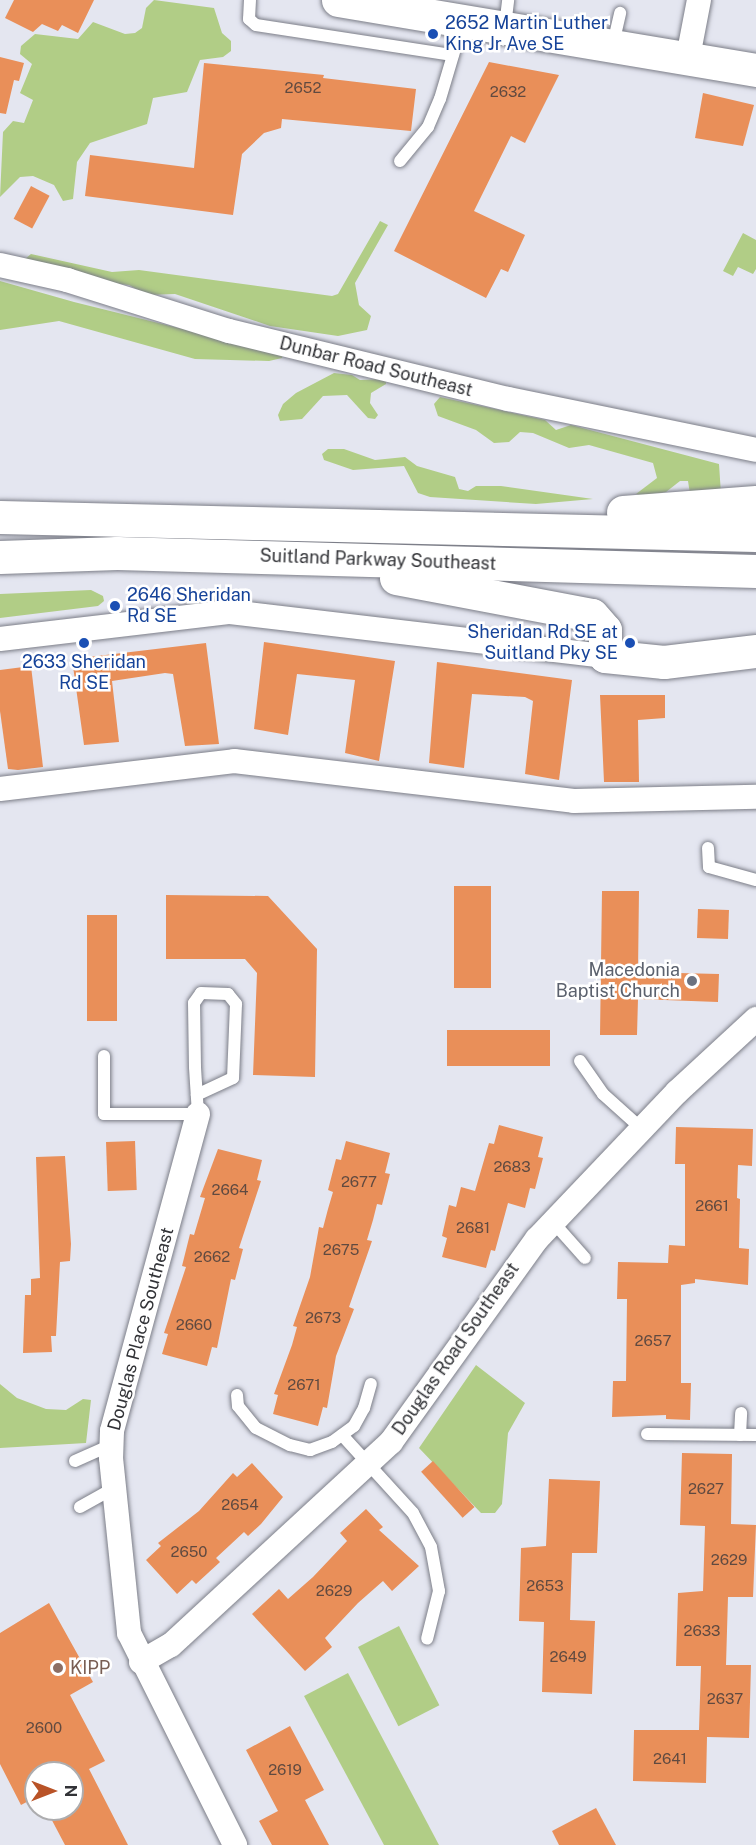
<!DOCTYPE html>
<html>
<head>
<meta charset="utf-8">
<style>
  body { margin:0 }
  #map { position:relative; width:756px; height:1845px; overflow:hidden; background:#e4e6f0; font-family:"Public Sans",sans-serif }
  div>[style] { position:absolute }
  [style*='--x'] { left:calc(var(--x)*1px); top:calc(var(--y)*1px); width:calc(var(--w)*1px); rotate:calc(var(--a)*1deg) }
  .green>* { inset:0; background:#b1cd86; transform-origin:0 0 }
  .building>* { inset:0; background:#e98f59; transform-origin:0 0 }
  .roads { filter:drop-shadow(0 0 2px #7c7e88) drop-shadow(0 0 2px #7c7e88) }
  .service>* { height:12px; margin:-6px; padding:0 6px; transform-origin:6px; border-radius:6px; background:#fff }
  .minor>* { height:24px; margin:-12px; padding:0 12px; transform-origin:12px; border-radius:12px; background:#fff }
  .secondary>* { height:33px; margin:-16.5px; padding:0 16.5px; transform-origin:16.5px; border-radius:16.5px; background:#fff }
  .trunk>* { height:33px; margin:-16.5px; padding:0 16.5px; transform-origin:16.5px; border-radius:16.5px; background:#fff }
  .dots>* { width:16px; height:16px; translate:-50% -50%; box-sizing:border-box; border:3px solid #fff; border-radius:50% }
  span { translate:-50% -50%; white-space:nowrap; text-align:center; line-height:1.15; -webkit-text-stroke:5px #fff; paint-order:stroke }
  .number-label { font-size:15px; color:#604a40 }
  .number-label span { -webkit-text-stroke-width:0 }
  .transit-label { font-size:18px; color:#164399 }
  .left { translate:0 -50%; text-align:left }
  .right { translate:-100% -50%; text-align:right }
  .street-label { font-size:18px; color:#323337 }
  .worship-label { font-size:18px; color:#5b616d }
  .education-label { font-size:18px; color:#785e54 }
  .north { position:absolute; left:24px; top:1761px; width:60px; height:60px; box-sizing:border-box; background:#fff; border:2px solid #adadaf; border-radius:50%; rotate:90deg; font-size:16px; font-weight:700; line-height:24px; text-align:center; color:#323337 }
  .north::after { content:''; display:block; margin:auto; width:21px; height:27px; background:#b95327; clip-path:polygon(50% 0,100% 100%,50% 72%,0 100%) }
</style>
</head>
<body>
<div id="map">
  <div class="green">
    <i style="clip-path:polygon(154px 0,214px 8px,222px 33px,231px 41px,231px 51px,223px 57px,200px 60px,187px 92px,153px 98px,147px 124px,90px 143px,77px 162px,73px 199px,63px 201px,54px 185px,33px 176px,20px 177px,0 197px,3px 132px,13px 121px,24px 123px,33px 100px,20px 93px,32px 64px,20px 54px,21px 46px,35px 34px,78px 39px,93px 22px,125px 34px,135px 33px,142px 28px,146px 8px)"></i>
    <i style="clip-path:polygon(380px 221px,388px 225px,355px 283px,359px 305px,371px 316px,367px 330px,338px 336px,270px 326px,175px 294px,147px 295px,129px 285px,81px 280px,25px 259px,31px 254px,112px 272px,139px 270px,332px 296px,338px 294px)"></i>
    <i style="clip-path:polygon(743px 233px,756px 240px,756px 269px,753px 274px,738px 267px,733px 276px,723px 271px)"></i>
    <i style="clip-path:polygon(0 281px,74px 302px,283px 354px,282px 358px,269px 361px,195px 359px,59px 321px,0 330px)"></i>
    <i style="clip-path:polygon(334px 373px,352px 375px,360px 380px,386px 379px,386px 384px,371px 393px,370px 403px,378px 415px,375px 419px,368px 418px,347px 395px,323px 396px,302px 419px,280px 421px,278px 415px,283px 404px,296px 393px)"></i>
    <i style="clip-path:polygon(440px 397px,545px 420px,556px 430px,571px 425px,719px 464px,721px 494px,690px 494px,688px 481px,680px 481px,666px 492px,642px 496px,636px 494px,657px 478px,653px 463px,589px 445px,569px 448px,533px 433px,520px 432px,509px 442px,494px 443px,476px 430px,438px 416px,434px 404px)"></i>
    <i style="clip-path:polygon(328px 449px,344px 449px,375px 460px,405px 457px,417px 466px,455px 477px,459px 489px,468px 491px,476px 486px,501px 486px,593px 499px,536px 504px,430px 497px,418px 493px,404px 466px,353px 470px,324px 460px,322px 454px)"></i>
    <i style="clip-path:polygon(91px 590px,103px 596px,104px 601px,98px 606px,0 618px,0 594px)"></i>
    <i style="clip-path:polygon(476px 1365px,525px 1403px,508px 1433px,502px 1504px,495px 1513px,481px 1513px,419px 1448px)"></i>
    <i style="clip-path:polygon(0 1384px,17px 1398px,46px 1409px,66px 1410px,83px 1399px,91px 1400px,86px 1443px,0 1448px)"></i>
    <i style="left:399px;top:1626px;width:89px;height:46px;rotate:63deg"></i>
    <i style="clip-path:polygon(348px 1673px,439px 1845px,384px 1845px,304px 1696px)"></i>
  </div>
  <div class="building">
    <i style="clip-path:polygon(14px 0,94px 0,78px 33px,62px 25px,58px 31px,42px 24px,33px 32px,5px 18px)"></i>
    <i style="clip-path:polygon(0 57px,24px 63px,19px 81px,14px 80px,6px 114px,0 113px)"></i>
    <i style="clip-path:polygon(489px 62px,559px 75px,525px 143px,511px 136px,474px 211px,525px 235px,508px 272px,501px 269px,486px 298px,394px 251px)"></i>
    <i style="clip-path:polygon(204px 63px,324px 75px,323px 78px,416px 89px,411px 131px,282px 119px,281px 128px,264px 133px,242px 154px,233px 215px,85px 196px,90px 155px,194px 168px)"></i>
    <i style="clip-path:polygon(703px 93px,754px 105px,743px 146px,695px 138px)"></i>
    <i style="left:31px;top:186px;width:21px;height:37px;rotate:28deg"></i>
    <i style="clip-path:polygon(264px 642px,395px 661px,379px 761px,345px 753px,355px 680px,297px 674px,288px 735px,254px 729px)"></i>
    <i style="clip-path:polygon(206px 643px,219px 744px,185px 746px,173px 674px,165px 673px,112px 681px,119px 742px,84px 745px,72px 659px)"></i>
    <i style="clip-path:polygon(437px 662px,572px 680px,559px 780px,525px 774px,533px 701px,525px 697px,472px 694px,464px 768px,429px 763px)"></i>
    <i style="clip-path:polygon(31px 666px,43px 767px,18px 770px,8px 769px,0 711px,0 670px)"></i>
    <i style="clip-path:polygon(600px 695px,665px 695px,665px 718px,638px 720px,639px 782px,604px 782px)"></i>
    <i style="left:454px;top:886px;width:37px;height:102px"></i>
    <i style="clip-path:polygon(602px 891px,639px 891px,638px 972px,719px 974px,718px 1002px,638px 999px,637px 1035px,600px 1035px)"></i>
    <i style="clip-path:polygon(166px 895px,268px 896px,317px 949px,315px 1077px,253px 1075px,257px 973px,245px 959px,166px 959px)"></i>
    <i style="left:698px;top:909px;width:31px;height:29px;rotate:2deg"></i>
    <i style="left:87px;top:915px;width:30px;height:106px"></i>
    <i style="left:447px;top:1030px;width:103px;height:36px"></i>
    <i style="clip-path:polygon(499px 1125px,543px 1137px,538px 1157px,543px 1158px,535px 1189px,530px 1188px,525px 1208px,508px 1203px,495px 1251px,491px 1250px,486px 1268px,442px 1257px,447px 1238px,442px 1236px,449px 1205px,456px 1207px,461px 1187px,475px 1191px,489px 1143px,494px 1144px)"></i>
    <i style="clip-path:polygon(676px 1127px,753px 1129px,752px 1166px,738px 1165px,737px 1198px,740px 1199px,739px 1248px,749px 1249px,748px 1285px,695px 1279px,695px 1283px,681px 1285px,681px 1383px,691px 1383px,690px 1420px,666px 1419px,666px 1415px,612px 1417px,613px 1381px,626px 1381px,627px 1299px,617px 1299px,618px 1262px,668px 1263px,669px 1245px,685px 1246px,685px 1164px,675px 1164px)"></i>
    <i style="left:135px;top:1141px;width:49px;height:29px;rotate:88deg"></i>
    <i style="clip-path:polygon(346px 1141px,390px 1153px,385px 1173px,390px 1174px,382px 1205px,377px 1204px,373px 1220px,367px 1240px,372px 1241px,349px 1307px,354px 1309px,336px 1356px,327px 1408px,323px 1407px,318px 1426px,273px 1414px,278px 1395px,274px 1394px,292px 1345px,297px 1327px,293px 1326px,310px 1277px,319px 1227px,323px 1228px,328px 1209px,333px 1192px,328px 1190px,336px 1159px,341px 1160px)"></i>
    <i style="clip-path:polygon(218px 1149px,262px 1160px,257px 1180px,261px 1181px,239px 1248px,243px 1249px,235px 1280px,231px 1279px,217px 1348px,212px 1347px,207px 1366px,162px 1354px,168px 1334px,164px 1333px,186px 1267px,182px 1266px,190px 1234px,194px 1235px,205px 1198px,200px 1197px)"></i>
    <i style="clip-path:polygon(65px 1156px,71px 1244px,70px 1261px,60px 1262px,56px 1336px,51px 1336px,52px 1352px,23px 1353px,25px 1295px,31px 1295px,31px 1279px,40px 1278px,36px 1157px)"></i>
    <i style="clip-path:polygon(682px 1453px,732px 1454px,731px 1524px,756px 1525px,753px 1597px,728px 1597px,726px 1665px,751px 1665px,749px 1738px,707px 1737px,706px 1783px,633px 1781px,634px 1730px,699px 1730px,701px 1666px,676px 1666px,678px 1593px,703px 1591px,705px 1526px,680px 1525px)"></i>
    <i style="left:433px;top:1461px;width:62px;height:16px;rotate:48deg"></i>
    <i style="clip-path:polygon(252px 1463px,283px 1497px,261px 1524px,248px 1536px,244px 1532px,216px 1558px,220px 1562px,196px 1584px,192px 1580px,177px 1594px,146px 1560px,161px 1546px,158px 1543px,199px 1511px,233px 1473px,237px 1477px)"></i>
    <i style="clip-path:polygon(549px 1479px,600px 1481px,597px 1553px,572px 1553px,570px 1620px,595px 1621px,592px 1694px,542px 1692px,544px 1622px,519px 1621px,521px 1548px,546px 1546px)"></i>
    <i style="clip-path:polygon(366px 1509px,383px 1527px,379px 1530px,419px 1566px,392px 1591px,383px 1581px,358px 1603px,325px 1638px,332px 1647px,305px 1671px,252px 1614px,279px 1589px,288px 1599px,313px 1577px,347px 1541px,340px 1533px)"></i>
    <i style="clip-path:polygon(49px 1603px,93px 1682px,70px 1695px,105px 1761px,89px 1769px,128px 1845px,65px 1845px,46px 1809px,72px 1809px,72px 1773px,36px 1773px,36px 1797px,21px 1805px,0 1764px,0 1633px)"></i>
    <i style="clip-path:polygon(290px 1726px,324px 1790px,305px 1800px,329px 1845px,272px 1845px,259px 1821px,278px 1811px,246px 1750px)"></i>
    <i style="clip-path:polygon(596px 1808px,616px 1845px,559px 1845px,552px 1831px)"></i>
  </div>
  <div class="roads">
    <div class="service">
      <i style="--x:250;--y:0;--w:19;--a:93"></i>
      <i style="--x:249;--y:19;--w:9;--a:41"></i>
      <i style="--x:256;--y:25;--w:199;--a:8.7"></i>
      <i style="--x:505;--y:26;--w:26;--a:-83"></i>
      <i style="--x:613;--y:44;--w:32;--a:-77"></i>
      <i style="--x:400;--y:161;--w:44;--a:-50.5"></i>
      <i style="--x:428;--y:127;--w:30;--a:-67"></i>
      <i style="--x:440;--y:99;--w:80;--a:-73.4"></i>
      <i style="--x:708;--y:848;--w:19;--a:87"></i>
      <i style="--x:709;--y:867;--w:49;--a:15.5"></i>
      <i style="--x:104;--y:1056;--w:58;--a:90"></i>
      <i style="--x:104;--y:1114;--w:94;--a:0"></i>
      <i style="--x:198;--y:1114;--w:47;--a:-93.7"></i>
      <i style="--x:195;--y:1067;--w:64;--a:-90.9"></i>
      <i style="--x:194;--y:1003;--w:12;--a:-55"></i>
      <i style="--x:201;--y:993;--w:27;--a:2"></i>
      <i style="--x:228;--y:994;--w:13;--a:51"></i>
      <i style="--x:236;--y:1004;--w:74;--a:92.3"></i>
      <i style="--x:233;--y:1078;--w:40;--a:155"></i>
      <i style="--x:580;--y:1061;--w:40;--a:55.1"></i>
      <i style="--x:603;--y:1094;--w:52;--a:41.9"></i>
      <i style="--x:553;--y:1222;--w:48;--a:48.4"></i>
      <i style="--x:237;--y:1395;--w:11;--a:85"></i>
      <i style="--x:238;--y:1406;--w:28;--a:51"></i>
      <i style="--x:256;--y:1428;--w:38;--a:27"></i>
      <i style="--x:290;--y:1445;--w:21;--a:14"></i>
      <i style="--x:310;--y:1450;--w:23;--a:-20"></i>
      <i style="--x:332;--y:1442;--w:27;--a:-36"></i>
      <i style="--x:354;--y:1426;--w:21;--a:-61"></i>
      <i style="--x:364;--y:1408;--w:25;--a:-74"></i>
      <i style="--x:647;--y:1434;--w:109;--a:0.5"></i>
      <i style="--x:342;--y:1435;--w:105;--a:47.7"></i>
      <i style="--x:413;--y:1513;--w:38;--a:62"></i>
      <i style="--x:431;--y:1547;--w:45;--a:79.7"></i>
      <i style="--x:439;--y:1591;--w:49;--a:104"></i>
      <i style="--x:740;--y:1435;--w:22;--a:-87"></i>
      <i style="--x:75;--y:1461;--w:39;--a:-24"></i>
      <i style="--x:80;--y:1507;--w:39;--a:-29"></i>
    </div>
    <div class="minor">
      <i style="--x:688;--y:57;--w:58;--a:-79.1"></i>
      <i style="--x:0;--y:265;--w:69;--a:12.6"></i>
      <i style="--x:67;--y:280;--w:170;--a:17.5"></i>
      <i style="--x:229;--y:331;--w:287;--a:13.7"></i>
      <i style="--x:508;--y:399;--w:253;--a:11.6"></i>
      <i style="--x:0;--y:639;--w:232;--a:-6.7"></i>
      <i style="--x:230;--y:612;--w:378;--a:6.7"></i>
      <i style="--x:0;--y:789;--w:236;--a:-6.8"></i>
      <i style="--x:234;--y:761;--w:342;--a:6.7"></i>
      <i style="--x:574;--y:801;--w:182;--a:-1.3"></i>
      <i style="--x:198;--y:1114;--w:328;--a:105.2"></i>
      <i style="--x:112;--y:1431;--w:27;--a:92"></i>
      <i style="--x:111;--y:1458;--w:176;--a:84.1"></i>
      <i style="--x:129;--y:1633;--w:237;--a:63.4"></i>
      <i style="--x:141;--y:1662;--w:34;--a:-30"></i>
      <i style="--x:171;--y:1645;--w:299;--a:-42.7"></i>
      <i style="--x:391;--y:1442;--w:250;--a:-54.3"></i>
      <i style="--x:537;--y:1239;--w:203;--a:-46.4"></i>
      <i style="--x:677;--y:1092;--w:108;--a:-42.7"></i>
    </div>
    <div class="secondary">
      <i style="--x:338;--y:0;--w:424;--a:9.5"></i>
      <i style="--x:605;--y:656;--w:59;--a:5.8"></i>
      <i style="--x:664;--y:662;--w:93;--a:-6.8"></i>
    </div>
    <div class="trunk">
      <i style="--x:623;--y:512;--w:133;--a:-4.3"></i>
      <i style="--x:0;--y:517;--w:756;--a:1.36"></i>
      <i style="--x:0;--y:557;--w:117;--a:-2"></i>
      <i style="--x:117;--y:553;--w:639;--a:1.61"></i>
      <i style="--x:396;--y:578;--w:199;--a:10.7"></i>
      <i style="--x:592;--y:615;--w:20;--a:49"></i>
      <i style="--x:605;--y:630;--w:26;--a:90"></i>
    </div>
  </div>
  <div class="dots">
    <i style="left:433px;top:34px;background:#1a4fb4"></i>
    <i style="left:115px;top:606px;background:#1a4fb4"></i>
    <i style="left:84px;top:643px;background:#1a4fb4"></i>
    <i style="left:630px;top:643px;background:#1a4fb4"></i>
    <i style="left:692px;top:981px;background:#6b7280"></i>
    <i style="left:58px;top:1668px;background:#8d6e63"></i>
  </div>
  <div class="number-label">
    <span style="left:303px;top:88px">2652</span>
    <span style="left:508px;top:92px">2632</span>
    <span style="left:512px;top:1167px">2683</span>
    <span style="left:359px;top:1182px">2677</span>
    <span style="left:230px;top:1190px">2664</span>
    <span style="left:712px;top:1206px">2661</span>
    <span style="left:473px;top:1228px">2681</span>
    <span style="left:341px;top:1250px">2675</span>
    <span style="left:212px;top:1257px">2662</span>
    <span style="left:323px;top:1318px">2673</span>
    <span style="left:194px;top:1325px">2660</span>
    <span style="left:653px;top:1341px">2657</span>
    <span style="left:304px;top:1385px">2671</span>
    <span style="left:706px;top:1489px">2627</span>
    <span style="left:240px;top:1505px">2654</span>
    <span style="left:189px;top:1552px">2650</span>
    <span style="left:729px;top:1560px">2629</span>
    <span style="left:545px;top:1586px">2653</span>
    <span style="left:334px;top:1591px">2629</span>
    <span style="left:702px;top:1631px">2633</span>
    <span style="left:568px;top:1657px">2649</span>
    <span style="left:725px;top:1699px">2637</span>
    <span style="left:44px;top:1728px">2600</span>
    <span style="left:670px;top:1759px">2641</span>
    <span style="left:285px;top:1770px">2619</span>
  </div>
  <div class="transit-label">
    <span class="left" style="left:445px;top:34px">2652 Martin Luther<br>King Jr Ave SE</span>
    <span class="left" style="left:127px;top:606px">2646 Sheridan<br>Rd SE</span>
    <span class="right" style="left:618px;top:643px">Sheridan Rd SE at<br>Suitland Pky SE</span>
    <span style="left:84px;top:673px">2633 Sheridan<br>Rd SE</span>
  </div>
  <div class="street-label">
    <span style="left:376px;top:367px;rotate:14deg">Dunbar Road Southeast</span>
    <span style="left:378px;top:560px;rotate:2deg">Suitland Parkway Southeast</span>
    <span style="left:141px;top:1329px;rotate:-75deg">Douglas Place Southeast</span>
    <span style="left:456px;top:1349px;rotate:-55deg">Douglas Road Southeast</span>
  </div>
  <div class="worship-label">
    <span class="right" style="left:680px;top:981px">Macedonia<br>Baptist Church</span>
  </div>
  <div class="education-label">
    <span class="left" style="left:70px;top:1668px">KIPP</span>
  </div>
  <div class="north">N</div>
</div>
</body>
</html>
